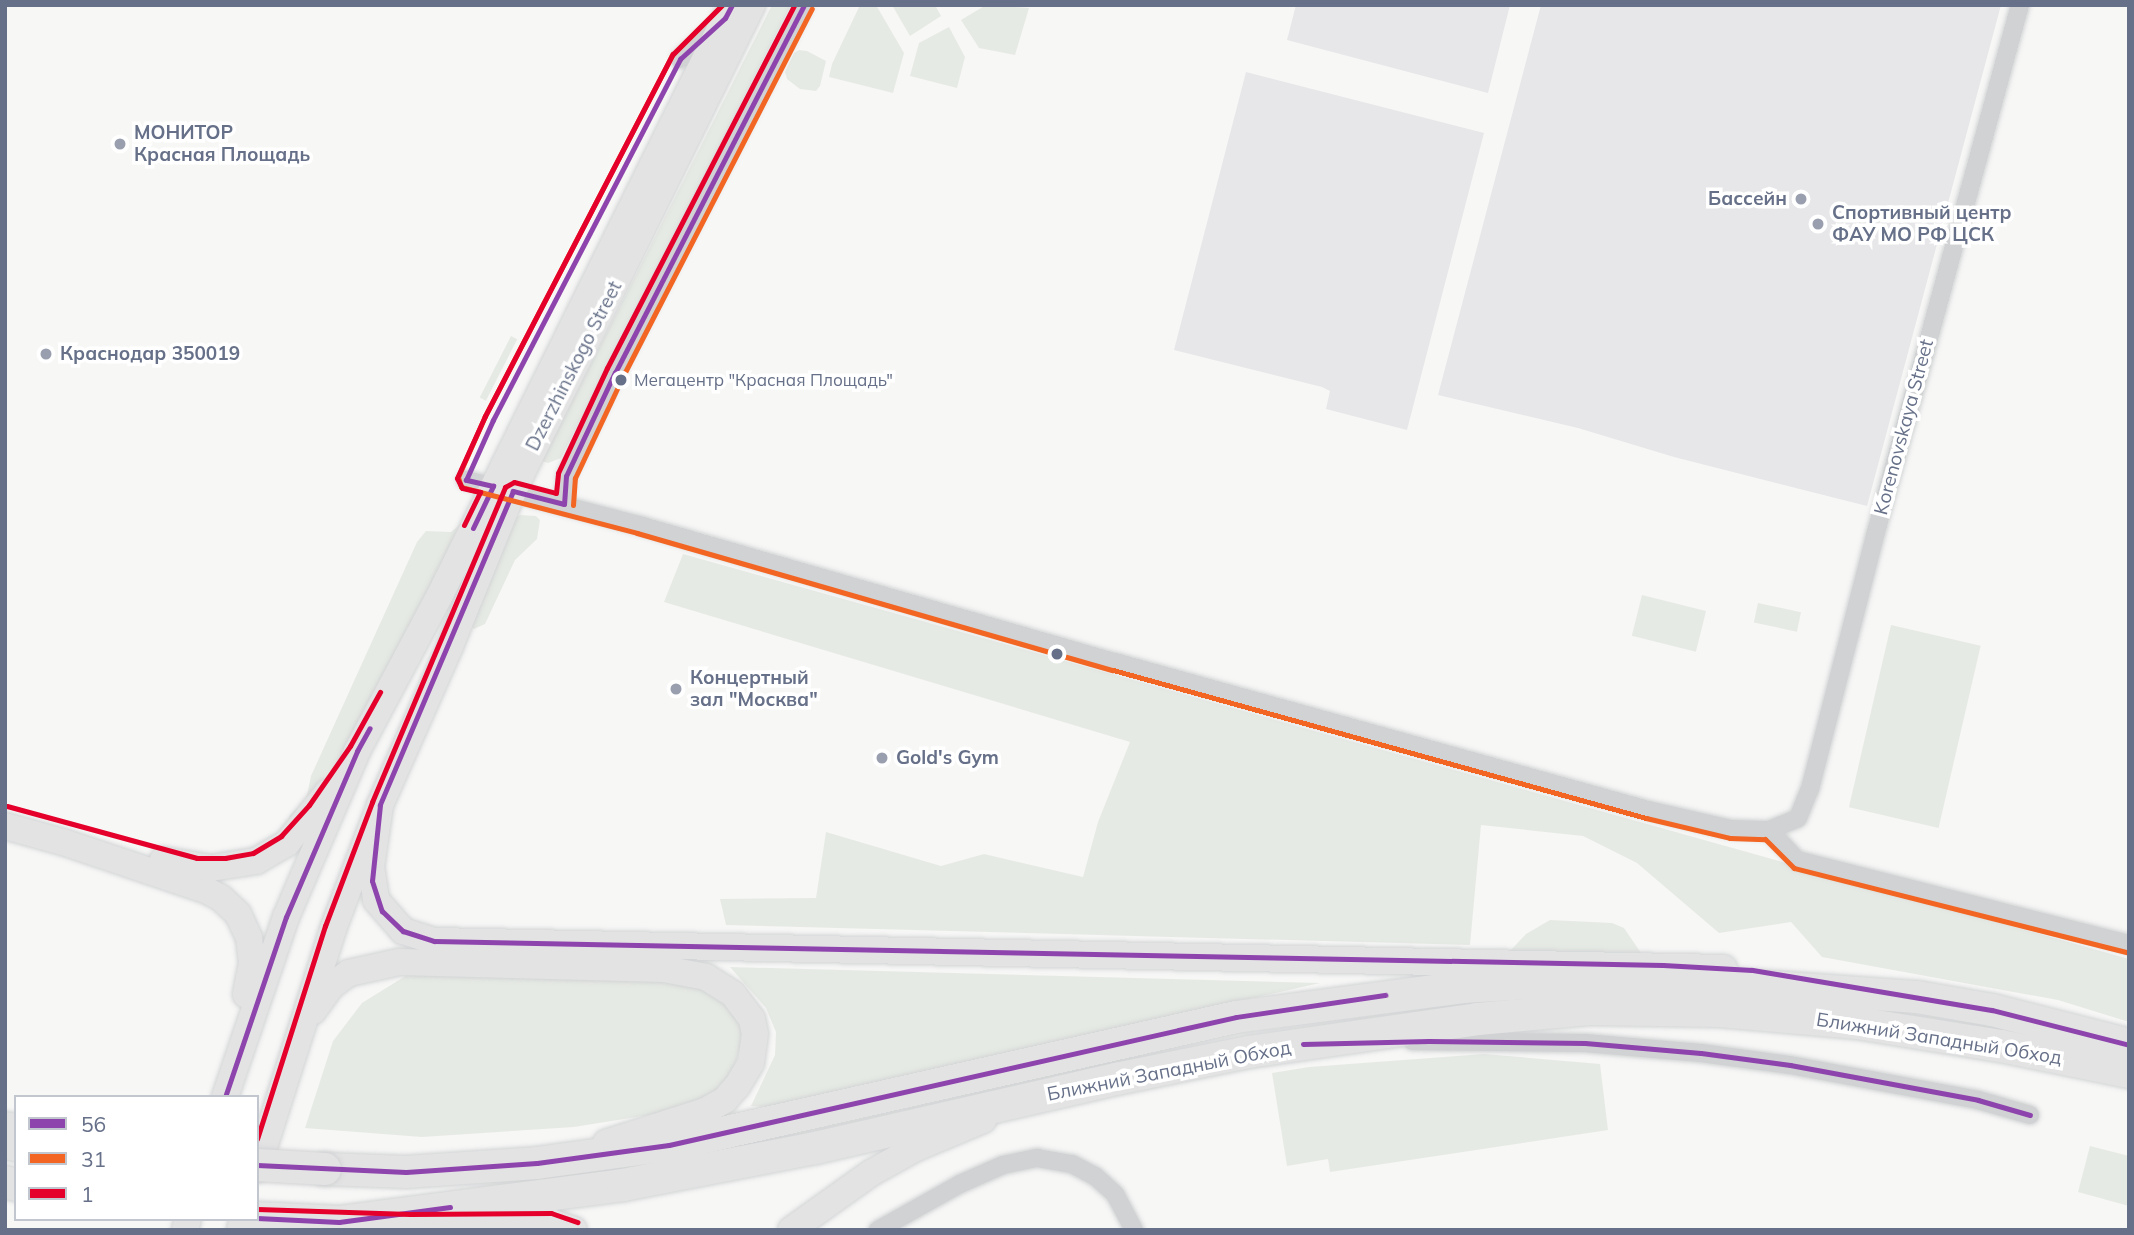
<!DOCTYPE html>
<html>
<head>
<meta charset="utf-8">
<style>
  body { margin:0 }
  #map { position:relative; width:2134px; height:1235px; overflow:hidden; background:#f7f7f6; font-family:Mulish,sans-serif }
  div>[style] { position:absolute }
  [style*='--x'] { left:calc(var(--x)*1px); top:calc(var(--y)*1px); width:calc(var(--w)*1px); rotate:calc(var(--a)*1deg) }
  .built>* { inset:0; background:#e7e7e9 }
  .green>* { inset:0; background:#e6eae4; transform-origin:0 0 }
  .roads { filter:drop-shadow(0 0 2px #d2d4d5) drop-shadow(0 0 2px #d2d4d5) }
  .street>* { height:18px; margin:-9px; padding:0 9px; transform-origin:9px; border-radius:9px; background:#d1d2d3 }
  .primary>* { height:26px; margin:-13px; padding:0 13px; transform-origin:13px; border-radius:13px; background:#e3e3e4 }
  .highway>* { height:32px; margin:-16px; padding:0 16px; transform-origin:16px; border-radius:16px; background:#e3e3e4 }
  .bridges { filter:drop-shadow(0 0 2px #d2d3d5) drop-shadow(0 0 2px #d2d3d5) }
  .highway-bridge>* { height:32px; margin:-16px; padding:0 16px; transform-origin:16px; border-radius:16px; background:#e3e3e4 }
  .bus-1>* { height:5px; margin:-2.5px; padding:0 2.5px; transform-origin:2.5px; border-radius:2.5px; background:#8e44ad }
  .bus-2>* { height:5px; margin:-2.5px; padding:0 2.5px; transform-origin:2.5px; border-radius:2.5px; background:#f26522 }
  .bus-3>* { height:5px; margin:-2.5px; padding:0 2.5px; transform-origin:2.5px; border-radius:2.5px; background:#e4002b }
  .dots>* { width:19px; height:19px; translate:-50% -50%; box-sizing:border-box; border:4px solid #fff; border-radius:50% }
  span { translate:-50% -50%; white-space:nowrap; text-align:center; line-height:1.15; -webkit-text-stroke:7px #fff; paint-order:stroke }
  .bus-label { font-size:17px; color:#667088 }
  .left { translate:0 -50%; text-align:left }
  .poi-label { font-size:19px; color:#667088; font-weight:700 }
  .right { translate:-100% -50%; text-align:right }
  .street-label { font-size:19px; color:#667088 }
  .frame { position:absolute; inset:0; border:7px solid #667088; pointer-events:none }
  .legend { position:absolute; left:14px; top:1095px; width:245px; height:126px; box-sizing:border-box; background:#fff; border:2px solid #c2c6cf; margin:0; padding:9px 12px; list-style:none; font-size:21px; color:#667088 }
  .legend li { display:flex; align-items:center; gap:14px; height:35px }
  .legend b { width:35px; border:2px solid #c2c6cf }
</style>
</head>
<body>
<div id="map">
  <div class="built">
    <i style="clip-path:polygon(1296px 5px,1510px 5px,1488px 93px,1287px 40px)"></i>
    <i style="clip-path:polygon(1541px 5px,2001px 5px,1867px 506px,1674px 457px,1578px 428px,1438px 395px)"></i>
    <i style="clip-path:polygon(1246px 72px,1484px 133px,1407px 430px,1326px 409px,1330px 391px,1322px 387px,1174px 350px)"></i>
  </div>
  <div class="green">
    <i style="clip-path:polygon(772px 5px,791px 5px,561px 458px,548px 463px,542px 461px)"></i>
    <i style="clip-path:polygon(860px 5px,876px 5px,904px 53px,893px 93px,829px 77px,832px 64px)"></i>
    <i style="clip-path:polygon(892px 5px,935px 5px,941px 16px,910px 36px)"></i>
    <i style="clip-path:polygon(986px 5px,1029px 8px,1015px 55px,979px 48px,961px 20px)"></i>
    <i style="clip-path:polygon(949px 27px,965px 57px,957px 88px,910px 76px,919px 43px)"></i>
    <i style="clip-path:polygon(799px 50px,807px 51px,826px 61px,820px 86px,816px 91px,800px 89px,787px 79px,785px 72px,794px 53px)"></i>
    <i style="left:511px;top:336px;width:7px;height:69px;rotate:27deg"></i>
    <i style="clip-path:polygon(520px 515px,536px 516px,540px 520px,537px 539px,515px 560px,485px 624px,474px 629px,470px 626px,512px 520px)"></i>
    <i style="clip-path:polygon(463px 522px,326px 789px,283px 834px,290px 815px,306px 800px,311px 776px,417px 542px,426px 531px,451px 532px)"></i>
    <i style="clip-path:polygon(683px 554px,2129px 959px,2129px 1022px,2058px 1000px,1822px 957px,1791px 922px,1719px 933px,1637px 863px,1583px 836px,1481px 825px,1470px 945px,726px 925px,720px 899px,816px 898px,826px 832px,941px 866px,984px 854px,1083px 877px,1098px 822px,1130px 742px,664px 602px)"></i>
    <i style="left:1642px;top:595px;width:66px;height:42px;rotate:14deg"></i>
    <i style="left:1758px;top:603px;width:44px;height:20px;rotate:12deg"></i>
    <i style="left:1891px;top:625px;width:92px;height:187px;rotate:13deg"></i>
    <i style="clip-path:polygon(1550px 920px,1612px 923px,1624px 928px,1641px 953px,1509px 952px,1526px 934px)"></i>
    <i style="clip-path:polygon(730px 967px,1320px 983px,771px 1107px,751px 1106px,775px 1055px,776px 1032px,766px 1008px)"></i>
    <i style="clip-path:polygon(407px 975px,664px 980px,697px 985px,718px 996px,743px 1026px,741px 1044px,734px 1068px,721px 1090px,674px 1111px,574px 1127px,422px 1137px,305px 1128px,333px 1041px,362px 1003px)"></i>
    <i style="clip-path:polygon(1484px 1054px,1600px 1064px,1608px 1130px,1330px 1172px,1328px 1159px,1287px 1166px,1272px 1073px,1309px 1067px)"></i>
    <i style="clip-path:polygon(2090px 1146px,2129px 1156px,2129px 1206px,2078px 1192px)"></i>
  </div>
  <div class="roads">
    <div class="street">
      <i style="--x:680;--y:59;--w:50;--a:-42.6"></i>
      <i style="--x:466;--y:480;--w:179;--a:14.6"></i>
      <i style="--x:639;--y:525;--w:495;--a:16.1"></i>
      <i style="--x:1115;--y:662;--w:553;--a:15.52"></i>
      <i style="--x:1648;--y:810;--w:85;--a:12.9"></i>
      <i style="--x:1731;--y:829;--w:38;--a:2"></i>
      <i style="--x:1769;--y:830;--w:41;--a:47"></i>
      <i style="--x:1797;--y:860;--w:342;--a:14.2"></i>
      <i style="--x:564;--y:504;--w:28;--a:-86"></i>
      <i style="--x:566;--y:476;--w:115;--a:-64.8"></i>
      <i style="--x:615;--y:372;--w:413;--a:-62.8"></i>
      <i style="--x:1769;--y:830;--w:31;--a:-22"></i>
      <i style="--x:1798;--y:818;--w:31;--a:-68"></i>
      <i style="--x:1810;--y:789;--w:265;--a:-75.6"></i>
      <i style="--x:1876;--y:532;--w:546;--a:-74.72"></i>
      <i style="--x:1412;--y:1041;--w:173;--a:0.7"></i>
      <i style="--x:1585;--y:1043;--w:116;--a:4.9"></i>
      <i style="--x:1701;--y:1053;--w:90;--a:7.7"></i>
      <i style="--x:1790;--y:1065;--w:191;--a:10.5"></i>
      <i style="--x:1978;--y:1100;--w:54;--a:16.1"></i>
      <i style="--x:878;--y:1230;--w:94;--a:-29.3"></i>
      <i style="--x:960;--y:1184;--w:47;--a:-23.8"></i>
      <i style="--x:1003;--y:1165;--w:35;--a:-12"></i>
      <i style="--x:1037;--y:1158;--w:36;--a:10"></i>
      <i style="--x:1072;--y:1164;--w:26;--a:28"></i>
      <i style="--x:1095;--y:1176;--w:27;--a:42"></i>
      <i style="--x:1115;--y:1194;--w:41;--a:62.2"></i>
    </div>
    <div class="primary">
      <i style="--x:380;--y:805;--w:63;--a:98.3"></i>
      <i style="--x:371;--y:867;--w:33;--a:81"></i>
      <i style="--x:376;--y:900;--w:41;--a:48.9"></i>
      <i style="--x:403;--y:931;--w:33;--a:18"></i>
      <i style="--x:434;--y:941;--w:1290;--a:1.2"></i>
      <i style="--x:5;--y:826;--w:60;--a:15.4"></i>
      <i style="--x:63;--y:842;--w:151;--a:18.6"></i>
      <i style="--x:206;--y:890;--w:17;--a:28"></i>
      <i style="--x:221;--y:898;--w:23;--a:43"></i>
      <i style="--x:238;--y:914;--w:26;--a:65"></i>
      <i style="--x:249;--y:938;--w:25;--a:83"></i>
      <i style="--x:252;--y:963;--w:32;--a:101"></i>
      <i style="--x:163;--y:860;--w:49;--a:9.5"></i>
      <i style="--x:211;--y:868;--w:46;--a:-8.8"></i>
      <i style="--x:256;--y:861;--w:36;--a:-30"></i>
      <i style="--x:287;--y:843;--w:65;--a:-51.2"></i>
      <i style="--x:313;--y:1011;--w:31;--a:-54"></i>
      <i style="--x:331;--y:986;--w:22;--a:-36"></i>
      <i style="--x:349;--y:973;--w:51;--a:-12.4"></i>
      <i style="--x:399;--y:962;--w:265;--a:1.5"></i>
      <i style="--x:664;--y:969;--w:43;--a:10.8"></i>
      <i style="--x:706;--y:977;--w:32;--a:32"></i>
      <i style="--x:733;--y:994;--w:31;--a:53"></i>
      <i style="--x:752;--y:1019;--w:15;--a:79"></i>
      <i style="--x:755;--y:1034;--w:29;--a:98"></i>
      <i style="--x:751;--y:1063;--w:27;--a:121"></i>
      <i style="--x:737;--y:1086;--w:18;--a:131"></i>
      <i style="--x:725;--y:1100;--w:23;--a:151"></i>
      <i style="--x:705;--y:1111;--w:104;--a:162.1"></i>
      <i style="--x:225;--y:1097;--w:190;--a:-71.3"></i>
      <i style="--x:286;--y:917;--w:181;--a:-66.8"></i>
      <i style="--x:357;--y:751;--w:174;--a:-62"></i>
      <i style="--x:439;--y:597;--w:661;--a:-63.67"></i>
      <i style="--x:5;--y:1125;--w:11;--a:10"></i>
      <i style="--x:257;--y:1169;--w:252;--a:-72.4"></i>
      <i style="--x:333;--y:929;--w:133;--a:-69.2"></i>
      <i style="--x:380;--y:805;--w:174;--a:-66.2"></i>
      <i style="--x:450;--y:646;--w:167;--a:-67.9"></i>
      <i style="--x:513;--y:491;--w:542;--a:-63.81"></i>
      <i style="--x:417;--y:1223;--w:134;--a:-0.4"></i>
      <i style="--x:551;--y:1222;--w:24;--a:19"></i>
      <i style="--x:185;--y:1230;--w:11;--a:-75"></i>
      <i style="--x:240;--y:1230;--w:11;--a:-75"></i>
      <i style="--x:791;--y:1230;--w:98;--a:-35.5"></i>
      <i style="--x:871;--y:1173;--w:51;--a:-29.1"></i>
      <i style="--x:916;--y:1148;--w:73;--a:-22.7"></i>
    </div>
    <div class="highway">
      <i style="--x:5;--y:1143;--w:11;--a:10"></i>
      <i style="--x:325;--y:1169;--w:81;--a:2.1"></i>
      <i style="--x:406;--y:1172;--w:131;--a:-3.9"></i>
      <i style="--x:537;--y:1163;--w:133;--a:-7.8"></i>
      <i style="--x:669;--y:1145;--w:581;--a:-12.72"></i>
      <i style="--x:1236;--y:1017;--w:229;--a:-7.5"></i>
      <i style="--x:1463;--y:987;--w:81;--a:-3.5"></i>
      <i style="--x:1544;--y:982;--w:157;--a:0"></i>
      <i style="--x:1701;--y:982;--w:217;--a:4"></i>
      <i style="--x:1917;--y:997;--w:76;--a:9.8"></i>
      <i style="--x:1992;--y:1010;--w:141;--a:14.3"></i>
      <i style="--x:5;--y:1182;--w:11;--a:15"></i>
      <i style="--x:257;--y:1218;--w:82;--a:2.8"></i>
      <i style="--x:339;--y:1222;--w:286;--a:-7.4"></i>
      <i style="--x:623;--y:1185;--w:196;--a:-10.9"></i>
      <i style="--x:815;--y:1148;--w:309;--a:-12.9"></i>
      <i style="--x:1116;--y:1079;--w:136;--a:-11.5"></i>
      <i style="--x:1249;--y:1052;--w:231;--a:-8.2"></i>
      <i style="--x:1478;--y:1019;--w:111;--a:-5.1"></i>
      <i style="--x:1589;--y:1009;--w:131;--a:0.9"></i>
      <i style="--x:1720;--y:1011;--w:138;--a:5"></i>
      <i style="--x:1857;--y:1023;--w:146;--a:9.1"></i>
      <i style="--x:2001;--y:1046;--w:131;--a:11.5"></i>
    </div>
  </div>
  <div class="bridges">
    <div class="highway-bridge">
      <i style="--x:257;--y:1165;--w:68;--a:3.4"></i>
    </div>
  </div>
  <div class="bus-1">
    <i style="--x:804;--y:5;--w:413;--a:117.2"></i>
    <i style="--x:615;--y:372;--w:115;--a:115.2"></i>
    <i style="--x:566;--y:476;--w:28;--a:94"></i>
    <i style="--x:564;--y:504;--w:53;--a:-165.7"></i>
    <i style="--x:513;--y:491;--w:341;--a:113"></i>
    <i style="--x:380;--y:805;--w:76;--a:96"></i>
    <i style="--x:372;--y:881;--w:32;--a:72"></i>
    <i style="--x:382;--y:911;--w:29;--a:44"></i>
    <i style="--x:403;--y:931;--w:33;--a:18"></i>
    <i style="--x:434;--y:941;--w:1229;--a:1.12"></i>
    <i style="--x:1663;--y:965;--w:89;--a:3.2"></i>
    <i style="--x:1752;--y:970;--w:243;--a:9.5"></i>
    <i style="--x:1992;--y:1010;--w:141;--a:14.3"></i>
    <i style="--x:473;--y:528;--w:47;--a:-64.5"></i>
    <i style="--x:493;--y:486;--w:28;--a:-167"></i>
    <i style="--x:466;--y:480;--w:66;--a:-65.8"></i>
    <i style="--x:493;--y:420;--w:407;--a:-62.6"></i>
    <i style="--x:680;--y:59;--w:61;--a:-42.3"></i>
    <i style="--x:725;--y:18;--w:15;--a:-62"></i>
    <i style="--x:1303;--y:1044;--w:126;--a:-1.4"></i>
    <i style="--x:1429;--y:1041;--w:156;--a:0.7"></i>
    <i style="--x:1585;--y:1043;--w:116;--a:4.9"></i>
    <i style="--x:1701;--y:1053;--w:90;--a:7.7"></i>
    <i style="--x:1790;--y:1065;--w:191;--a:10.5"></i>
    <i style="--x:1978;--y:1100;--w:54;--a:16.1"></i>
    <i style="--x:225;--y:1097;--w:190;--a:-71.3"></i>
    <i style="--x:286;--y:917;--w:181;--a:-66.8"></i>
    <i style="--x:357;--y:751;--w:26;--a:-61"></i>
    <i style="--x:257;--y:1165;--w:149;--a:2.7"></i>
    <i style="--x:406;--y:1172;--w:131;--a:-3.9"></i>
    <i style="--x:537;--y:1163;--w:133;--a:-7.8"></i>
    <i style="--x:669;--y:1145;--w:581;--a:-12.72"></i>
    <i style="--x:1236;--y:1017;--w:151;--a:-8.4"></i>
    <i style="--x:257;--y:1218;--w:82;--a:2.8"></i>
    <i style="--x:339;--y:1222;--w:112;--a:-7.7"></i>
  </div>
  <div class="bus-2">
    <i style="--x:722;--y:5;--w:71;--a:135"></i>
    <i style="--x:672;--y:55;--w:407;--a:117.4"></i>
    <i style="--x:485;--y:416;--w:67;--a:113.9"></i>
    <i style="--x:458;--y:477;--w:10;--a:73"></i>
    <i style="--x:461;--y:487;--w:182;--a:14.6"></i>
    <i style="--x:637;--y:533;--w:495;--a:16.1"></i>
    <i style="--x:1113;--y:670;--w:553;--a:15.52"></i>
    <i style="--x:1646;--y:818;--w:86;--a:13.4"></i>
    <i style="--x:1730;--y:838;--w:35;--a:2"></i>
    <i style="--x:1765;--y:839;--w:41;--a:45"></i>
    <i style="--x:1794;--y:868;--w:343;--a:14.2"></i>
    <i style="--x:573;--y:505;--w:27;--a:-86"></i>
    <i style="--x:575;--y:478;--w:113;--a:-64.8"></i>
    <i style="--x:623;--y:376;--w:413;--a:-62.8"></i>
  </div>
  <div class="bus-3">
    <i style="--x:464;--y:525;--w:37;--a:-64"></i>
    <i style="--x:480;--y:492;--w:18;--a:-167"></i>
    <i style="--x:462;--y:488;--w:11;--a:-117"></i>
    <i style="--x:457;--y:478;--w:68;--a:-65.7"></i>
    <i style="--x:485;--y:416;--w:408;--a:-62.6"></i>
    <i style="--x:673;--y:54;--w:69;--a:-45"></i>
    <i style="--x:7;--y:806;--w:197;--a:15.3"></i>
    <i style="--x:197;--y:858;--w:28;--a:0"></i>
    <i style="--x:225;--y:858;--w:28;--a:-10"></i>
    <i style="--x:253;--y:853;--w:33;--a:-31"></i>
    <i style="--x:281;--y:836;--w:42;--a:-47.9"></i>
    <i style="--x:309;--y:805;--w:72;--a:-55.2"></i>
    <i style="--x:350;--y:746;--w:62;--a:-60.9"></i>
    <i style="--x:257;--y:1139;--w:224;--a:-72.3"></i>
    <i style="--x:325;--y:926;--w:133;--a:-69.2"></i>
    <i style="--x:372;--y:802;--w:342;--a:-67.1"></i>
    <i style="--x:505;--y:487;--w:10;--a:-29"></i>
    <i style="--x:514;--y:482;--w:43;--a:14.7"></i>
    <i style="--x:556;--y:493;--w:20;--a:-84"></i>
    <i style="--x:558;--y:473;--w:116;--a:-65"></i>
    <i style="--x:607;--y:368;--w:408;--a:-62.7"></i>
    <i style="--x:257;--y:1209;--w:153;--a:1.9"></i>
    <i style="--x:410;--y:1214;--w:141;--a:-0.4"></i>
    <i style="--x:551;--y:1213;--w:28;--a:19"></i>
  </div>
  <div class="dots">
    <i style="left:120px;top:144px;background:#999fae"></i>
    <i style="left:1801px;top:199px;background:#999fae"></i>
    <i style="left:1818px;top:224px;background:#999fae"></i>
    <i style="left:46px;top:354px;background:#999fae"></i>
    <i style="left:621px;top:380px;background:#667088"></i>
    <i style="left:1057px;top:654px;background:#667088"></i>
    <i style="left:676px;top:689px;background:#999fae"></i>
    <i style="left:882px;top:758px;background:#999fae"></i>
  </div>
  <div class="bus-label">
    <span class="left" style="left:634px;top:380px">Мегацентр "Красная Площадь"</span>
  </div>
  <div class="poi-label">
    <span class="left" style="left:134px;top:144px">МОНИТОР<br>Красная Площадь</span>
    <span class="right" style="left:1787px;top:199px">Бассейн</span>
    <span class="left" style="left:1832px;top:224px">Спортивный центр<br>ФАУ МО РФ ЦСК</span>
    <span class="left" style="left:60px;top:354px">Краснодар 350019</span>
    <span class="left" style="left:690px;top:689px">Концертный<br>зал "Москва"</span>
    <span class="left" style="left:896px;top:758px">Gold's Gym</span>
  </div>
  <div class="street-label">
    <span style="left:574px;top:366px;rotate:-63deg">Dzerzhinskogo Street</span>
    <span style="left:1904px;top:427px;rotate:-75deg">Korenovskaya Street</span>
    <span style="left:1939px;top:1039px;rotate:9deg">Ближний Западный Обход</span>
    <span style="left:1169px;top:1071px;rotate:-11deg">Ближний Западный Обход</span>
  </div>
  <div class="frame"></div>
  <ul class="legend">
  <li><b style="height:9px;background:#8e44ad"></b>56</li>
  <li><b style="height:9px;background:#f26522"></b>31</li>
  <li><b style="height:9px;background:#e4002b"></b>1</li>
  </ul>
</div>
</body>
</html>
